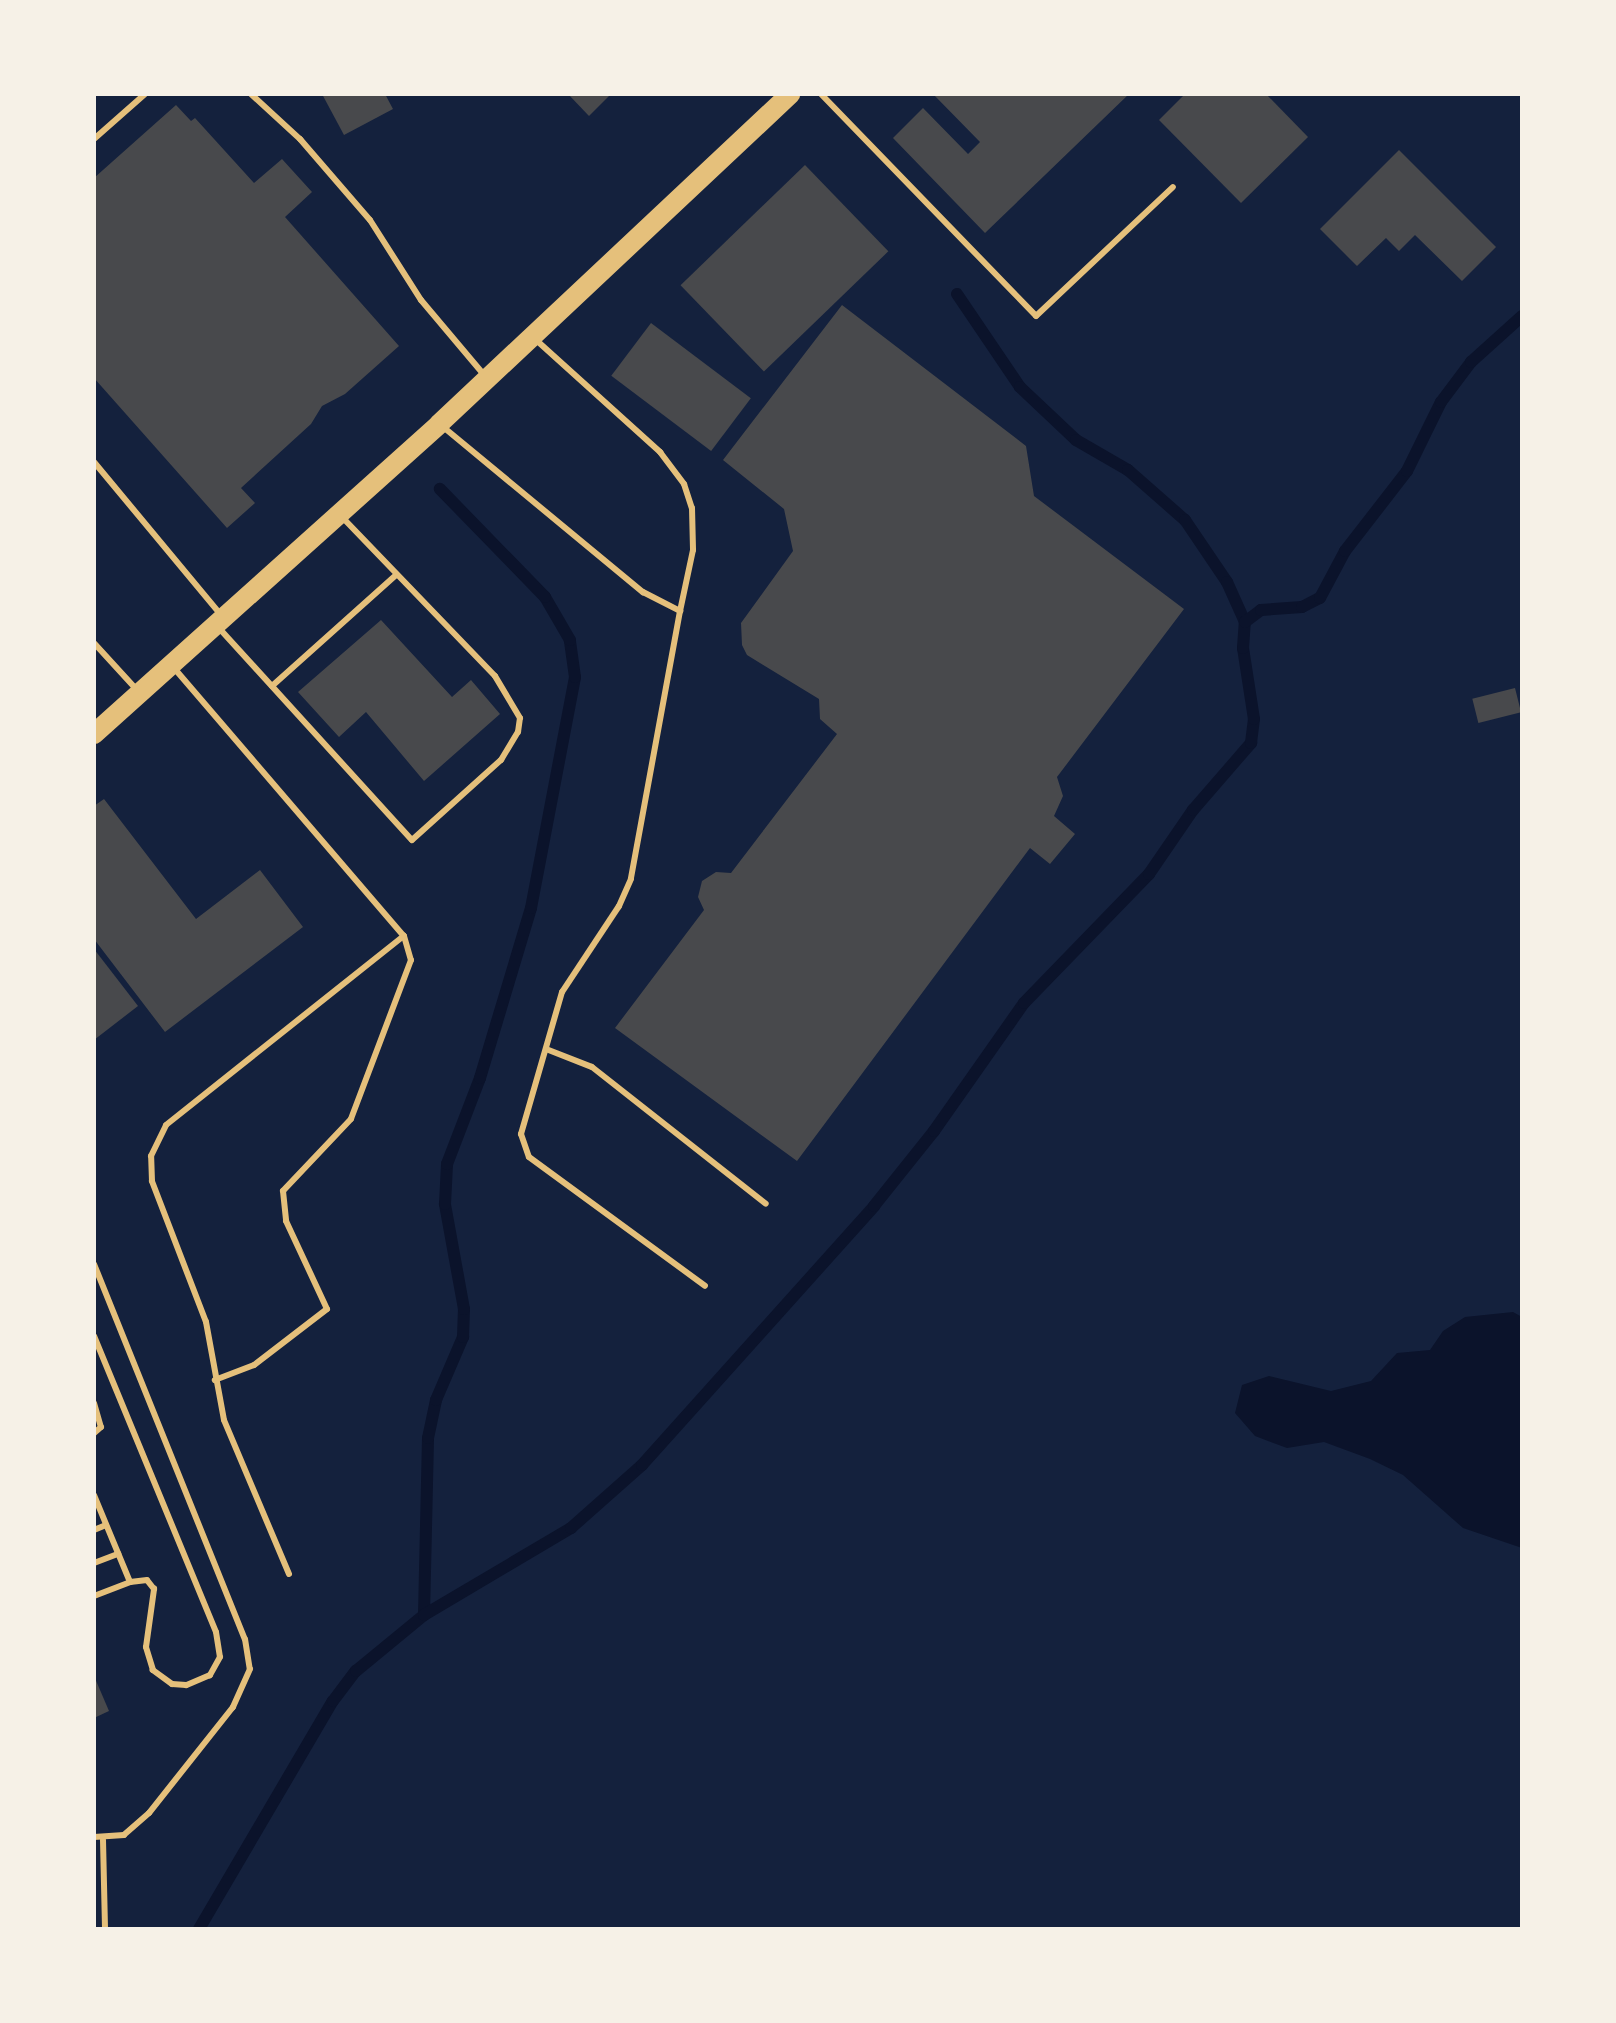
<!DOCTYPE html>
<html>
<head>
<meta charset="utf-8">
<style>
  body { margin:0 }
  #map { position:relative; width:1616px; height:2023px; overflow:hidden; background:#14213d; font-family:"Source Sans 3",sans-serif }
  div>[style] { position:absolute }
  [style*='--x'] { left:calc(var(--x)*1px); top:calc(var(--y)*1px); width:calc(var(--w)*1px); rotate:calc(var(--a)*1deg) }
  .water>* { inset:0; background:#0b132b }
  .stream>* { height:12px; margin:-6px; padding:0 6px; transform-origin:6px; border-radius:6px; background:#0b132b }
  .building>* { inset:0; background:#48494c; transform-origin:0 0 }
  .service>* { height:6px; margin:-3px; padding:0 3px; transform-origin:3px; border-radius:3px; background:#e5c07b }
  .primary>* { height:20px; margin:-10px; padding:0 10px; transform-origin:10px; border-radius:10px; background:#e5c07b }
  span { translate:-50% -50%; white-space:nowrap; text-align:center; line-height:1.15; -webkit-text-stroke:7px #f6f1e7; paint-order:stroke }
  .frame { position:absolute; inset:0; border:96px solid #f6f1e7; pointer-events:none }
</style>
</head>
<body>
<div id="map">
  <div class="water">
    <i style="clip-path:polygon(1513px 1312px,1522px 1317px,1522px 1548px,1463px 1528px,1403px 1475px,1370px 1459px,1324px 1442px,1287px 1448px,1255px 1436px,1235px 1413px,1242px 1385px,1269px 1376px,1331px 1391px,1371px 1381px,1397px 1353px,1430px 1350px,1443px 1331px,1465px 1317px)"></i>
  </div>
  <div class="stream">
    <i style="--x:957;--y:294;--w:112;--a:55.9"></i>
    <i style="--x:1020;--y:387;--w:77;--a:43.4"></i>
    <i style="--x:1076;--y:440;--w:60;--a:30"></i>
    <i style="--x:1128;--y:470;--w:76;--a:41.3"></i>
    <i style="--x:1185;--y:520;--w:75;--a:55.9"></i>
    <i style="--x:1227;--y:582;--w:44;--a:65.8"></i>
    <i style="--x:424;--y:1615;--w:177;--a:-88.7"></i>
    <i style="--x:428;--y:1438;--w:39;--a:-78"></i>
    <i style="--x:436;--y:1400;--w:69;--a:-66.8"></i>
    <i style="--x:463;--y:1337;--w:28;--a:-88"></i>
    <i style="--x:464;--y:1309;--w:107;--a:-100.3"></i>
    <i style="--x:445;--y:1204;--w:40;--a:-87.1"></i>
    <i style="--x:447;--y:1164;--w:92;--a:-69"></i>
    <i style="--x:480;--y:1078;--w:177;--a:-73.3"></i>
    <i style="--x:531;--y:908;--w:235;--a:-79.2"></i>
    <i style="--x:575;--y:677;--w:37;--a:-98"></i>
    <i style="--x:570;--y:640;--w:50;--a:-120.2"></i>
    <i style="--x:545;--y:597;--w:151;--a:-134.2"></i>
    <i style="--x:199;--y:1929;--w:264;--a:-59.6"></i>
    <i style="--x:333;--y:1701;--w:38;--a:-53"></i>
    <i style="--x:356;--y:1671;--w:88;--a:-39.5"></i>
    <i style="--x:424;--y:1615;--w:171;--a:-30.6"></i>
    <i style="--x:571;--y:1528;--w:95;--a:-41.6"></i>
    <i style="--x:642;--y:1465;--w:348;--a:-48.1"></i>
    <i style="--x:874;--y:1206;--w:96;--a:-51.3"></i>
    <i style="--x:934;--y:1131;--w:156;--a:-54.9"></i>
    <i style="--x:1024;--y:1003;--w:180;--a:-45.9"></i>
    <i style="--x:1149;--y:874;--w:78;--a:-55.5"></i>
    <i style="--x:1193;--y:810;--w:89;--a:-49.1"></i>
    <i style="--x:1251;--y:743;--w:24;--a:-83"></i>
    <i style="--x:1254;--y:719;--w:72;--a:-98.8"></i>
    <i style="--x:1243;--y:648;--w:26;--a:-86"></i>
    <i style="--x:1245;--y:622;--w:20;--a:-37"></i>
    <i style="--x:1261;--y:610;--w:41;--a:-4.2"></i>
    <i style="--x:1302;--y:607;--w:20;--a:-27"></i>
    <i style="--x:1320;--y:598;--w:53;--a:-62"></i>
    <i style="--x:1345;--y:551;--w:101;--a:-52.2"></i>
    <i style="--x:1407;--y:471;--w:77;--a:-63.8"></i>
    <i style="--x:1441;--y:402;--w:50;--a:-53.1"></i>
    <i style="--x:1471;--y:362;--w:69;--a:-42"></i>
  </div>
  <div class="building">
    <i style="clip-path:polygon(322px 94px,385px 94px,393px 109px,344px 135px)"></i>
    <i style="clip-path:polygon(568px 94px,611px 94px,589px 116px)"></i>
    <i style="clip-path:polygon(933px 94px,1129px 94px,985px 233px,893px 138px,923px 108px,968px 154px,980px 142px)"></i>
    <i style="clip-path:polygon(1185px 94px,1266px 94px,1308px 137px,1241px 203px,1159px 120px)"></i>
    <i style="clip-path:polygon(176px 105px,191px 121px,195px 118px,254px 183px,282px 159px,312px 192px,285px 217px,399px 346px,345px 394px,322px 406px,311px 424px,241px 488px,255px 503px,227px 528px,94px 378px,94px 178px)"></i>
    <i style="clip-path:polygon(1399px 150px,1496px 247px,1462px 281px,1415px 235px,1399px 251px,1386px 238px,1357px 266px,1320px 229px)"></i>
    <i style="left:805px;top:165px;width:120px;height:173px;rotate:46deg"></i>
    <i style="clip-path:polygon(842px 305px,1026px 446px,1034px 496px,1184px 609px,1057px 777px,1063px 796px,1054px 816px,1075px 834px,1050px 864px,1030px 848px,797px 1161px,615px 1028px,704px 910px,698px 897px,702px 881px,716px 872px,731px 873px,837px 734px,820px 719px,819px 699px,747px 655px,742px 645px,741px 623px,793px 551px,784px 509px,723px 460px)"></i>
    <i style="left:651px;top:323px;width:125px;height:66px;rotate:37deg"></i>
    <i style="clip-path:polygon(381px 620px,452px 697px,471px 680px,500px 714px,424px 781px,366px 712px,339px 737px,298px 692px)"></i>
    <i style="left:1515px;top:688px;width:25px;height:44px;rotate:76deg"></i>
    <i style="clip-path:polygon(104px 799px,196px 919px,260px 870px,303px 927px,165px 1032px,94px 939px,94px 806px)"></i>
    <i style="clip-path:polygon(94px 949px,138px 1006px,94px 1040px)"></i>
    <i style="clip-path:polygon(94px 1676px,109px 1711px,94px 1718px)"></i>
  </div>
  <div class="service">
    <i style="--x:251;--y:94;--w:67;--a:42.6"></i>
    <i style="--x:300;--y:139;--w:107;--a:49.2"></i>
    <i style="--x:370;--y:220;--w:95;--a:57.5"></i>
    <i style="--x:421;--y:300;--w:99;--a:49.9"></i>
    <i style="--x:821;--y:94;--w:309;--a:45.9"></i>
    <i style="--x:1036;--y:316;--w:188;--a:-43.3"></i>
    <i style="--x:94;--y:139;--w:68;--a:-41.4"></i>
    <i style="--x:535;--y:339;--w:169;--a:42.1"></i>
    <i style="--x:660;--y:452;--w:40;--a:53"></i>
    <i style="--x:684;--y:484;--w:25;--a:72"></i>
    <i style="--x:692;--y:508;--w:42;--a:88.6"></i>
    <i style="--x:693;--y:550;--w:62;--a:102"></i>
    <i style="--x:442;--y:426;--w:261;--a:39.6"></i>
    <i style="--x:643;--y:592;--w:42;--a:27.2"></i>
    <i style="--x:680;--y:611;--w:272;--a:100.4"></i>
    <i style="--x:631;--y:879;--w:30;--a:114"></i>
    <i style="--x:619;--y:906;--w:103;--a:123.5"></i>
    <i style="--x:562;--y:992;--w:148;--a:106.1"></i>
    <i style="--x:521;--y:1134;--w:24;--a:71"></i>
    <i style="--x:529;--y:1157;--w:218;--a:36.2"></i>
    <i style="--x:94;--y:462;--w:200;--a:50.3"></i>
    <i style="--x:218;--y:627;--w:288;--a:47.7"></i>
    <i style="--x:412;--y:840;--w:120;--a:-42"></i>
    <i style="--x:501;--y:760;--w:33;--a:-59"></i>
    <i style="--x:518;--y:732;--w:14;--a:-82"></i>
    <i style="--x:520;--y:718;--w:49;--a:-120.8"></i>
    <i style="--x:495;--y:676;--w:221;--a:-133.9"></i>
    <i style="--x:94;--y:643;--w:65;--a:47.5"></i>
    <i style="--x:174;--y:668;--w:353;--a:49.4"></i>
    <i style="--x:404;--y:936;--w:25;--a:74"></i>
    <i style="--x:411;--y:960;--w:170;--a:110.7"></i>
    <i style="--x:351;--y:1119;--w:99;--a:133.4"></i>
    <i style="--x:283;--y:1191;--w:30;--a:84"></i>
    <i style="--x:286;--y:1221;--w:97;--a:65"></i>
    <i style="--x:327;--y:1309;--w:92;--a:142.5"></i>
    <i style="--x:254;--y:1365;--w:42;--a:159"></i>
    <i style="--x:272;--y:686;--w:166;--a:-41.8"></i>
    <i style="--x:546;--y:1049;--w:49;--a:21.4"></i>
    <i style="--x:592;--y:1067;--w:221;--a:38.2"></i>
    <i style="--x:94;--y:1264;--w:404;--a:68.1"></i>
    <i style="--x:245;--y:1639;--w:30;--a:81"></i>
    <i style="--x:250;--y:1669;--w:42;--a:114.1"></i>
    <i style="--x:233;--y:1707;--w:135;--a:128.4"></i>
    <i style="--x:149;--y:1813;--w:33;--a:139"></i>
    <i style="--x:124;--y:1835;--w:30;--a:176"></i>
    <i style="--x:94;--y:1336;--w:320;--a:67.6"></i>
    <i style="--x:216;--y:1632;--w:25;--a:81"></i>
    <i style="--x:220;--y:1657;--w:21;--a:119"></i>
    <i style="--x:210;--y:1675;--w:26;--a:157"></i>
    <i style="--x:186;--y:1685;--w:14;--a:-176"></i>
    <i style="--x:172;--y:1684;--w:24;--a:-144"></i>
    <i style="--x:153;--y:1670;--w:24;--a:-107"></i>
    <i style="--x:146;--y:1647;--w:59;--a:-82.1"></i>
    <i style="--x:154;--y:1589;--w:11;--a:-128"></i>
    <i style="--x:147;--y:1580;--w:17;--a:173"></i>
    <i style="--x:130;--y:1582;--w:94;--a:-112.5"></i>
    <i style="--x:94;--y:1403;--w:25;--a:74"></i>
    <i style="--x:101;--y:1427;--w:9;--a:139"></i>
    <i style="--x:94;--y:1530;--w:13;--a:-23"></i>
    <i style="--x:94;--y:1563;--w:26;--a:-21"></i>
    <i style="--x:289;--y:1574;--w:167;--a:-112.9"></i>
    <i style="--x:224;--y:1420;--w:100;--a:-100.4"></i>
    <i style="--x:206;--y:1322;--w:151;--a:-111"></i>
    <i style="--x:152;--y:1181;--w:25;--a:-92"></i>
    <i style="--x:151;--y:1156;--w:34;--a:-64"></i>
    <i style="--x:166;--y:1125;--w:304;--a:-38.5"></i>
    <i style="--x:94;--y:1596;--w:39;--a:-21"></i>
    <i style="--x:103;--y:1840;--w:89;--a:88.7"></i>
  </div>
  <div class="primary">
    <i style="--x:94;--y:734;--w:464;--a:-41.9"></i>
    <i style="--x:439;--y:424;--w:482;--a:-43.2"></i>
  </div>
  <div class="frame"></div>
</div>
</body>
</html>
